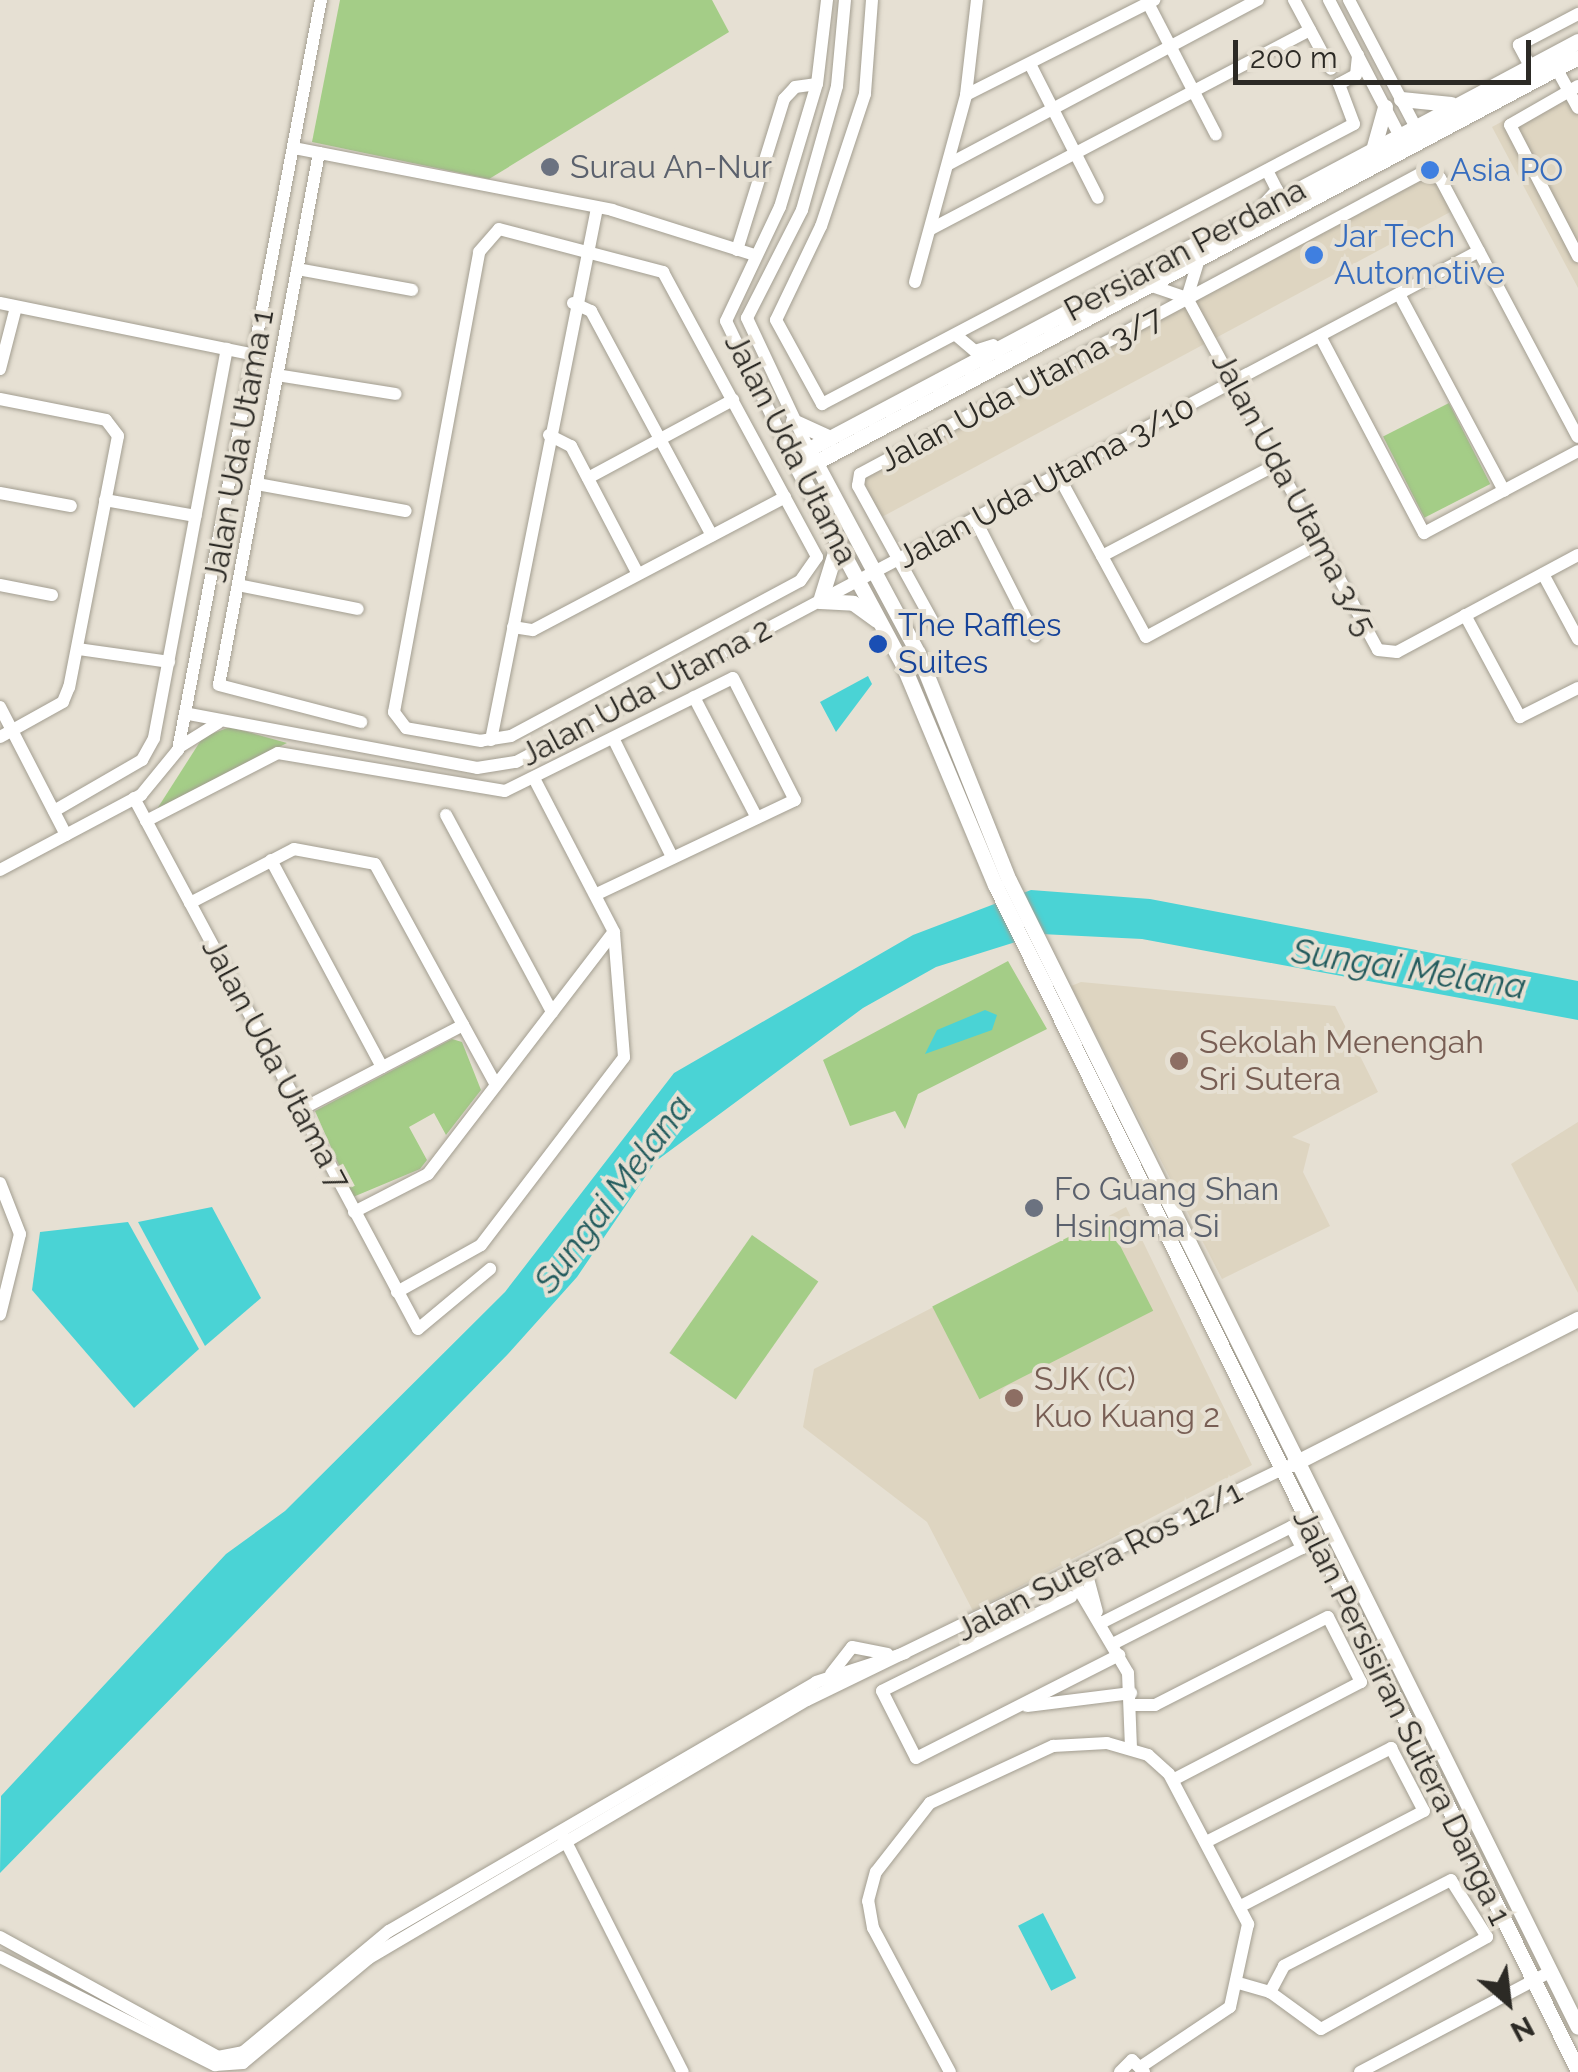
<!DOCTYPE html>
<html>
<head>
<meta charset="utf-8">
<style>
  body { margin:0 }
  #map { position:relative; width:1578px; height:2072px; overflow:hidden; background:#e6e0d3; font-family:Raleway,sans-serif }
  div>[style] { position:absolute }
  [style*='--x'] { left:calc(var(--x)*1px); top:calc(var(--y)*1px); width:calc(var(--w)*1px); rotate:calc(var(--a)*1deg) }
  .built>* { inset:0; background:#ded5c1 }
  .green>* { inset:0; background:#a4cd87; transform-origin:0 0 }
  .water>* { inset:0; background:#4ad3d5; transform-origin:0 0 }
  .roads { filter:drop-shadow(0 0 2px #a39e91) drop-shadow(0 0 2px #a39e91) }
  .minor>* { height:12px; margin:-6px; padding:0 6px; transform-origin:6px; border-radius:6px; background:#fff }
  .major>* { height:15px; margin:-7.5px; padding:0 7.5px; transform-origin:7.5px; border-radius:7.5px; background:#fff }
  .dots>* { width:28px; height:28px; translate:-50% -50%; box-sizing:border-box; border:5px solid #e6e0d3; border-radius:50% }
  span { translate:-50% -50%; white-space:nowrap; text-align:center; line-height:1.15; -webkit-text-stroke:8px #e6e0d3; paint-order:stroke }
  .worship-label { font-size:32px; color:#5b616d }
  .left { translate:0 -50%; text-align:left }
  .shop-label { font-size:32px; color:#366cbe }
  .street-label { font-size:32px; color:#2c2a25 }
  .transit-label { font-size:32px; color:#164399 }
  .education-label { font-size:32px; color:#785e54 }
  .water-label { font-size:35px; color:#235b5d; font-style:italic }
  .north { position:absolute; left:1458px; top:1952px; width:100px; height:100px; -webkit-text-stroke:8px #e6e0d3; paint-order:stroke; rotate:152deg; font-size:28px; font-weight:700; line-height:40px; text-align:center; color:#2c2a25 }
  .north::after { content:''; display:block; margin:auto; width:35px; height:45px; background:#2c2a25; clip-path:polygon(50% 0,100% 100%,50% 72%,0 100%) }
  .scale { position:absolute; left:1233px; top:40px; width:298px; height:45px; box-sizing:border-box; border:5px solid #2c2a25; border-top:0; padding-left:12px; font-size:30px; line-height:35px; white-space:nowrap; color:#2c2a25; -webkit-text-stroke:8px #e6e0d3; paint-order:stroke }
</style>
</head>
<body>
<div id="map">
  <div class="built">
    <i style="clip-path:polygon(1578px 80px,1578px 288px,1492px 127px)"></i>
    <i style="clip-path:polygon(1421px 178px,1437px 181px,1454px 210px,880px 518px,862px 477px)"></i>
    <i style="clip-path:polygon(1081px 982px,1335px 1006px,1378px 1092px,1292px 1137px,1310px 1144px,1303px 1172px,1330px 1226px,1222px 1279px,1071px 986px)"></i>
    <i style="clip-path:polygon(1578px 1122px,1578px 1293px,1511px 1164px)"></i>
    <i style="clip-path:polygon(1126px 1207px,1252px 1465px,973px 1611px,927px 1522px,803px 1427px,814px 1369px)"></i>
  </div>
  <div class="green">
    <i style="clip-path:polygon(340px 0,712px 0,729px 32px,489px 179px,312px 142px)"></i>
    <i style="left:1449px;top:403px;width:91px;height:74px;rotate:63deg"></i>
    <i style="clip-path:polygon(230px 727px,287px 743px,157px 809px,203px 737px)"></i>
    <i style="clip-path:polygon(1008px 961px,1047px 1029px,918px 1094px,905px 1129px,895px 1111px,850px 1126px,823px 1060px)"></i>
    <i style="clip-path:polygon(452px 1039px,462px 1042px,481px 1090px,446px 1135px,434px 1113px,409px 1127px,427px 1160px,420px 1169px,353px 1197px,315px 1111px)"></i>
    <i style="left:1106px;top:1218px;width:104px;height:195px;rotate:63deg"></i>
    <i style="left:752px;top:1235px;width:81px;height:144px;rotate:35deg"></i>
  </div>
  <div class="water">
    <i style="clip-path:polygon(868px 676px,872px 684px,836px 732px,820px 702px)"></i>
    <i style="clip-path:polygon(1031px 890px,1150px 899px,1578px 981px,1578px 1020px,1142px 939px,1041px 934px,936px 967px,863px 1008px,656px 1161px,577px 1277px,508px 1354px,0 1873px,1px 1796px,226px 1554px,285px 1511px,505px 1292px,674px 1073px,913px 935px)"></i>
    <i style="clip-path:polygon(985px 1010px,997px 1015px,992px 1030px,925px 1054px,937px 1030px)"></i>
    <i style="clip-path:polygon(212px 1207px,261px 1298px,205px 1346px,138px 1222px)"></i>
    <i style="clip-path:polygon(128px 1222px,199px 1349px,134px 1408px,32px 1290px,40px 1232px)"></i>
    <i style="left:1043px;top:1913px;width:73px;height:28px;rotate:63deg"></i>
  </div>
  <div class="roads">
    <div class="minor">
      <i style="--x:872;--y:0;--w:94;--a:94.3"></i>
      <i style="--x:865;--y:94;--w:139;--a:108.4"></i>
      <i style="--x:821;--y:226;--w:104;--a:115.6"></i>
      <i style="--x:776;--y:320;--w:96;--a:61.3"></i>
      <i style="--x:822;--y:404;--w:601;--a:-27.76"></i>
      <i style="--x:1354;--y:124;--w:43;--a:-110.6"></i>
      <i style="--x:1339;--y:84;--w:19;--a:-28"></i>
      <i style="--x:1356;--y:75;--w:20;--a:-84"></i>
      <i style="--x:1294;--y:0;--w:78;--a:61.8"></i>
      <i style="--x:1329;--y:0;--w:160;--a:62.5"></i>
      <i style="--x:1349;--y:0;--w:153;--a:62.3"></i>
      <i style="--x:1148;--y:3;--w:148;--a:62.7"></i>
      <i style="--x:1553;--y:62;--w:52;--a:61.5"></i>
      <i style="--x:1030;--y:64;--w:150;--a:63.1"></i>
      <i style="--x:1530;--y:66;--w:24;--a:-118"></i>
      <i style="--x:1519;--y:45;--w:67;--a:-27.7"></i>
      <i style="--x:1578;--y:86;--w:78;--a:150.2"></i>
      <i style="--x:1510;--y:125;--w:148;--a:62.6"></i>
      <i style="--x:966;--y:95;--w:211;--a:-26.8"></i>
      <i style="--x:294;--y:148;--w:324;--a:11"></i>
      <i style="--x:612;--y:210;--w:150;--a:17.5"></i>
      <i style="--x:319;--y:153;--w:541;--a:100.65"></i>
      <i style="--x:219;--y:685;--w:147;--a:14.6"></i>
      <i style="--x:949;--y:164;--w:350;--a:-28"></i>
      <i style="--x:1265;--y:203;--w:18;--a:-47"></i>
      <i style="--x:1277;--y:190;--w:22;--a:-117"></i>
      <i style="--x:499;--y:229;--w:170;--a:14.7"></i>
      <i style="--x:663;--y:272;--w:324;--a:61.6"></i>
      <i style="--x:817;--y:557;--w:29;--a:125"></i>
      <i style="--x:800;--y:581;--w:328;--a:151.8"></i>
      <i style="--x:511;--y:736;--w:30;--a:171"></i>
      <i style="--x:481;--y:741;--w:76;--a:-170.2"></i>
      <i style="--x:406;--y:728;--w:20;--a:-127"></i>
      <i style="--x:394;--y:712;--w:468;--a:-79.5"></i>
      <i style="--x:479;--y:252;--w:30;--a:-49"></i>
      <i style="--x:931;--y:229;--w:428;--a:-27.7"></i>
      <i style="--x:737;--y:250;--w:158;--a:-72.7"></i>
      <i style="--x:784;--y:99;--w:16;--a:-47"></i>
      <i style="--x:795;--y:87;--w:22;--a:-8"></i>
      <i style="--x:1199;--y:259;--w:41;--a:107.1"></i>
      <i style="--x:1187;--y:298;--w:400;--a:61.5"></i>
      <i style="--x:1378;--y:650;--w:19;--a:6"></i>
      <i style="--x:1397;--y:652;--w:205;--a:-28.2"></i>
      <i style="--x:297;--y:269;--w:117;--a:10.3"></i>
      <i style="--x:915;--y:282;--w:194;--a:-74.7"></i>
      <i style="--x:966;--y:95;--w:96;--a:-83.4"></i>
      <i style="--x:1149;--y:285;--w:40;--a:18.9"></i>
      <i style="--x:1399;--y:294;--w:223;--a:61.9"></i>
      <i style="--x:0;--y:303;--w:260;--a:11.5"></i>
      <i style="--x:573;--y:303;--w:20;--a:24"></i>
      <i style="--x:591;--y:311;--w:255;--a:61.7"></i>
      <i style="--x:957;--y:336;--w:23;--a:40"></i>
      <i style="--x:975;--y:351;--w:19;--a:-18"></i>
      <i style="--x:1320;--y:336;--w:223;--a:62.2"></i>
      <i style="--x:1424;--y:533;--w:174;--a:-28"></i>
      <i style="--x:0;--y:369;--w:64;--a:-75.5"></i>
      <i style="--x:277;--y:375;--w:120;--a:9.1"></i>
      <i style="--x:0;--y:399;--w:108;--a:11.2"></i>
      <i style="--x:106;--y:420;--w:20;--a:53"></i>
      <i style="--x:118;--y:436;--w:256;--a:101"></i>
      <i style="--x:69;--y:687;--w:16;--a:112"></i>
      <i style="--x:63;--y:702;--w:72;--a:150.9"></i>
      <i style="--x:549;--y:435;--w:25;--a:27"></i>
      <i style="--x:571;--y:446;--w:144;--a:62.4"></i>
      <i style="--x:809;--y:450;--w:146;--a:-115.2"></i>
      <i style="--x:747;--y:318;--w:121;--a:-63"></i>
      <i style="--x:802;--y:210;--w:129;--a:-74.2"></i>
      <i style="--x:837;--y:86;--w:86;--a:-84.7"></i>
      <i style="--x:792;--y:458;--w:152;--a:-115.7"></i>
      <i style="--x:726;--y:321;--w:126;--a:-64.7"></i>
      <i style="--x:780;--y:207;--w:128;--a:-73.3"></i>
      <i style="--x:817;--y:84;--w:85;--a:-83.2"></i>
      <i style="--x:1058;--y:475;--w:184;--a:61.5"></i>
      <i style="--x:1146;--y:637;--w:198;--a:-28.4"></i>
      <i style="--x:588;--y:478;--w:165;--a:-28.3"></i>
      <i style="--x:257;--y:484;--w:151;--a:10.3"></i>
      <i style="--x:0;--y:493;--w:72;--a:10.4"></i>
      <i style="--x:105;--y:500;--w:92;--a:10"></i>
      <i style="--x:975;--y:519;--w:132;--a:63"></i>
      <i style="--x:1102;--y:556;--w:198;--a:-27.7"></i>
      <i style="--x:1543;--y:574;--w:74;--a:61.7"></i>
      <i style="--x:0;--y:585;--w:53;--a:10.9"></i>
      <i style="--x:238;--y:585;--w:122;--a:11.3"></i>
      <i style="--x:1465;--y:615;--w:116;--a:61.7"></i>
      <i style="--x:1520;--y:717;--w:65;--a:-26.6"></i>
      <i style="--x:934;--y:624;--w:158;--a:-118.8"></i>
      <i style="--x:858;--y:486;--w:12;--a:-81"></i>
      <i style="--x:860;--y:474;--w:635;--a:-28.18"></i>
      <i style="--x:1420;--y:174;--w:20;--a:11"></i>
      <i style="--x:1440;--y:178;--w:293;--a:62"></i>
      <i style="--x:513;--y:627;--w:20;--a:9"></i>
      <i style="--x:533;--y:630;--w:285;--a:-27.8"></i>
      <i style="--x:78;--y:649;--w:92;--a:8.1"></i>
      <i style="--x:694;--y:697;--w:136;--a:62.5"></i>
      <i style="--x:0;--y:707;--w:144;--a:62.7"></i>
      <i style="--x:189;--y:714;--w:293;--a:10.6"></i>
      <i style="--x:477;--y:768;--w:39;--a:-9"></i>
      <i style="--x:516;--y:762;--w:1090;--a:-27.95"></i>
      <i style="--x:491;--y:740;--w:542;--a:-78.73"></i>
      <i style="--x:615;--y:742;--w:128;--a:63.6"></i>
      <i style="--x:181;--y:746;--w:44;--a:-31.9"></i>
      <i style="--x:134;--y:798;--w:602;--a:61.86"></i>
      <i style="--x:418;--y:1329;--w:94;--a:-39.8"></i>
      <i style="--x:54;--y:811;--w:102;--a:-30.1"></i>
      <i style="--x:142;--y:760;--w:25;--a:-61"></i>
      <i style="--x:154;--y:738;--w:396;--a:-79.4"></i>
      <i style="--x:446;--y:815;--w:224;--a:61.7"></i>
      <i style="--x:146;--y:821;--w:148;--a:-27.3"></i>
      <i style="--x:278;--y:753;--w:230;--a:9.5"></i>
      <i style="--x:505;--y:791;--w:254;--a:-26.4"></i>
      <i style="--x:733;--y:678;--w:137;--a:63.1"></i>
      <i style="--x:795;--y:800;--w:221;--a:154.6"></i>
      <i style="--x:271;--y:860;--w:235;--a:61.8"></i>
      <i style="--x:0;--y:870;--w:160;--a:-28"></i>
      <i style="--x:141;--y:795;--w:58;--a:-50.6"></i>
      <i style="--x:178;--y:750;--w:764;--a:-79.21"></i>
      <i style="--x:190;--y:903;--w:117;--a:-27.4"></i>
      <i style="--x:294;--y:849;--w:82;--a:10.5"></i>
      <i style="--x:375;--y:864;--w:252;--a:61.3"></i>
      <i style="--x:300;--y:1110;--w:184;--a:-27.5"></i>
      <i style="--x:0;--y:1183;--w:55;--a:68.6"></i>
      <i style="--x:20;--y:1234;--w:83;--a:103.9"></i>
      <i style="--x:354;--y:1212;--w:83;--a:-27.2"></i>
      <i style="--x:428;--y:1174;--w:305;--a:-52.5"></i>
      <i style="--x:397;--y:1292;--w:96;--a:-29.2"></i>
      <i style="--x:481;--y:1245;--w:236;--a:-52.7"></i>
      <i style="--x:624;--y:1057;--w:125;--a:-94.6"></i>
      <i style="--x:614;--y:932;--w:169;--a:-117.5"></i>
      <i style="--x:1086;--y:1571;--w:42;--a:75"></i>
      <i style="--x:1072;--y:1578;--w:110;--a:59.5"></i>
      <i style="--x:1128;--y:1673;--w:75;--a:87.7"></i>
      <i style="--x:1071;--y:1597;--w:211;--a:153.6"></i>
      <i style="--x:882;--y:1691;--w:75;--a:63.1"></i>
      <i style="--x:916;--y:1758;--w:228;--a:-26.9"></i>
      <i style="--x:1103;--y:1622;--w:211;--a:-26.8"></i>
      <i style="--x:1291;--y:1527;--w:24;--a:62"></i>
      <i style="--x:1302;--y:1548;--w:212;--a:153.1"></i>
      <i style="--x:831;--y:1674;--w:34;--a:-52"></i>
      <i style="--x:852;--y:1647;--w:36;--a:11"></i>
      <i style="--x:1131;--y:1705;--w:24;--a:0"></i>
      <i style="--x:1155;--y:1705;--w:194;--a:-27"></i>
      <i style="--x:1328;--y:1617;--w:73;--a:63.1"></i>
      <i style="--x:1361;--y:1682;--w:212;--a:152.5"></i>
      <i style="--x:1027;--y:1706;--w:105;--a:-7.1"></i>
      <i style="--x:562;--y:1834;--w:267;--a:63.1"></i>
      <i style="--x:1206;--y:1842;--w:208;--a:-26.9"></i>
      <i style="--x:1391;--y:1748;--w:71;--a:62.4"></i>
      <i style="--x:1424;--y:1811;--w:206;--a:152.6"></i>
      <i style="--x:0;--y:1937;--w:249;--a:28.8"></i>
      <i style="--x:218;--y:2057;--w:25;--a:-11"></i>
      <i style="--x:243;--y:2052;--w:190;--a:-39.7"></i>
      <i style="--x:389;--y:1931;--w:494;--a:-30.2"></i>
      <i style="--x:816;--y:1682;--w:94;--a:-18"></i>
      <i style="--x:0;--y:1957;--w:241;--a:26.7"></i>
      <i style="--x:215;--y:2065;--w:28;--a:-4"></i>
      <i style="--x:243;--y:2063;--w:164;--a:-39.8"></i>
      <i style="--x:369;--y:1958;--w:508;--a:-30.5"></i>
      <i style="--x:807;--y:1700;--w:526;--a:-25.93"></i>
      <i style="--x:1242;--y:1984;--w:29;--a:16"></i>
      <i style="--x:1270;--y:1992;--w:63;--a:36"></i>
      <i style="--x:1321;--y:2029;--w:190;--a:-29"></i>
      <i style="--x:1487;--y:1937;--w:67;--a:-122.3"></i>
      <i style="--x:1451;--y:1880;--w:188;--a:152.8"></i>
      <i style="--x:1284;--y:1966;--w:30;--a:118"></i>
      <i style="--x:950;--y:2072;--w:163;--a:-118.1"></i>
      <i style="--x:873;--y:1928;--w:27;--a:-100"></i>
      <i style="--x:868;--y:1901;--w:30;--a:-75"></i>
      <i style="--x:876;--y:1872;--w:88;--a:-52"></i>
      <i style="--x:930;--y:1803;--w:136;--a:-24.9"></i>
      <i style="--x:1053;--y:1746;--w:54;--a:-3.2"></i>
      <i style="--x:1107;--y:1743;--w:43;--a:16.3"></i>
      <i style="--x:1148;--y:1755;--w:28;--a:42"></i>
      <i style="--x:1169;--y:1774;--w:170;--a:62.2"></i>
      <i style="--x:1248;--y:1924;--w:85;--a:102.2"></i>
      <i style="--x:1230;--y:2007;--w:106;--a:146.2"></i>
      <i style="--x:1120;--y:2072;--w:17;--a:-45"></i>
      <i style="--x:1132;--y:2060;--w:17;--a:45"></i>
      <i style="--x:1360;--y:2072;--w:215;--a:-27.8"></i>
    </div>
    <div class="major">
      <i style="--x:1578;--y:41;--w:890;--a:152.05"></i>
      <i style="--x:792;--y:458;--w:235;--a:61.8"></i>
      <i style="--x:903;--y:665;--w:238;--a:67.3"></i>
      <i style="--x:995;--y:885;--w:1322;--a:63.82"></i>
      <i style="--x:1401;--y:99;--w:50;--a:5.7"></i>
      <i style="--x:1373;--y:150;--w:45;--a:-74.4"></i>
      <i style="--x:793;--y:421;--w:41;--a:24.7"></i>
      <i style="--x:809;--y:450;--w:230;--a:61.8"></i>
      <i style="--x:918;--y:653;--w:245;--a:68.2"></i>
      <i style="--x:1009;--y:880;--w:1280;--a:63.62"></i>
      <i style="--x:807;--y:467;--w:873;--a:-28"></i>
      <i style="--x:820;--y:601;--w:33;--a:3"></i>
      <i style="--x:853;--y:603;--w:29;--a:36"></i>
      <i style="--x:820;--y:601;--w:61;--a:-72.8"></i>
      <i style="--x:1293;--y:1464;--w:320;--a:-27"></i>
    </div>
  </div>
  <div class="dots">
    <i style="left:550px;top:167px;background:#6b7280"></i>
    <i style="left:1430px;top:170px;background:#3f7fe0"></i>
    <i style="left:1314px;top:255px;background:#3f7fe0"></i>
    <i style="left:878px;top:644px;background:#1a4fb4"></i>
    <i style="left:1179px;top:1061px;background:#8d6e63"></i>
    <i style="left:1034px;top:1208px;background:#6b7280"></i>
    <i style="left:1014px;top:1398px;background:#8d6e63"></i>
  </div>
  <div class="worship-label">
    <span class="left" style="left:570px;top:167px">Surau An-Nur</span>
    <span class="left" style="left:1054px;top:1208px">Fo Guang Shan<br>Hsingma Si</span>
  </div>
  <div class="shop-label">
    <span class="left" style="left:1450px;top:170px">Asia PO</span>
    <span class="left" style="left:1334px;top:255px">Jar Tech<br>Automotive</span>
  </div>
  <div class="street-label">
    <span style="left:1185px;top:250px;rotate:-28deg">Persiaran Perdana</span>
    <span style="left:1021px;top:389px;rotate:-28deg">Jalan Uda Utama 3/7</span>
    <span style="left:239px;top:446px;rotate:-80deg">Jalan Uda Utama 1</span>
    <span style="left:791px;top:449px;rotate:63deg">Jalan Uda Utama</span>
    <span style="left:1046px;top:482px;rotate:-28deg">Jalan Uda Utama 3/10</span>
    <span style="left:1294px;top:494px;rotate:62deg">Jalan Uda Utama 3/5</span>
    <span style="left:646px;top:692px;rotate:-28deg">Jalan Uda Utama 2</span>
    <span style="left:276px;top:1064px;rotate:62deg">Jalan Uda Utama 7</span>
    <span style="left:1099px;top:1561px;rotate:-27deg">Jalan Sutera Ros 12/1</span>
    <span style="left:1402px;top:1717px;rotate:64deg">Jalan Persisiran Sutera Danga 1</span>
  </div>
  <div class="transit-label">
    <span class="left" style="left:898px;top:644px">The Raffles<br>Suites</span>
  </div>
  <div class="education-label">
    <span class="left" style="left:1199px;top:1061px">Sekolah Menengah<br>Sri Sutera</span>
    <span class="left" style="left:1034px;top:1398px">SJK (C)<br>Kuo Kuang 2</span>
  </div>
  <div class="water-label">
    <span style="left:1409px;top:969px;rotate:9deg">Sungai Melana</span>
    <span style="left:613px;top:1194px;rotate:-53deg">Sungai Melana</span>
  </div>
  <div class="north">N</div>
  <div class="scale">200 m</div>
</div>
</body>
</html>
